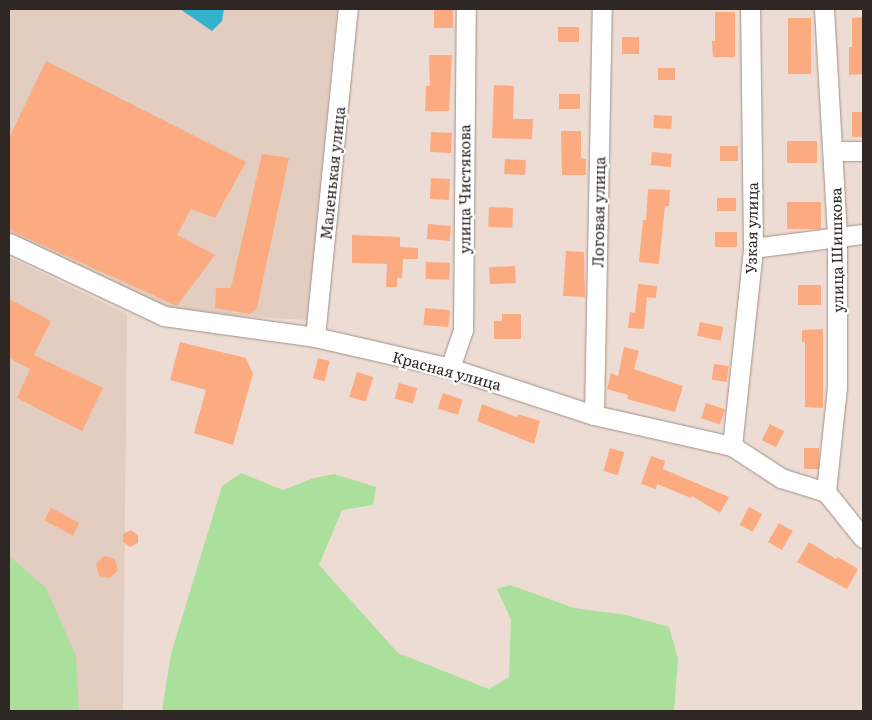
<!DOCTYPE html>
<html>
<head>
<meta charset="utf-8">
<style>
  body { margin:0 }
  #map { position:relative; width:872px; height:720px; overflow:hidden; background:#eddcd3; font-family:Literata,serif }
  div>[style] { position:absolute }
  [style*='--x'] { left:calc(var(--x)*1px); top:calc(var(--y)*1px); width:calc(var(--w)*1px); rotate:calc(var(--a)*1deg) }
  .built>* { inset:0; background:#e3ccc0 }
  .green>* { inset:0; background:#aadf9c }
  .water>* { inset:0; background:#34b1cb }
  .building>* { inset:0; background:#fbab7f; transform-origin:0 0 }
  .roads { filter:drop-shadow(0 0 1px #9f8f87) drop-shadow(0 0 1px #9f8f87) }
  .minor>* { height:19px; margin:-9.5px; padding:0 9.5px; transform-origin:9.5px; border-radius:9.5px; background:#fff }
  span { translate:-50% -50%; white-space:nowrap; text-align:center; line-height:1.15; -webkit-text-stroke:4.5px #fff; paint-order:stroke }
  .street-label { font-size:15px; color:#2e2724 }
  .frame { position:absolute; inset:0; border:10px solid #2e2724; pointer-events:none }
</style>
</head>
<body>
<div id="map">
  <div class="built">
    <i style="clip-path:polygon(9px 9px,337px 9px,307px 320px,237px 316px,166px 306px,9px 234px)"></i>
    <i style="clip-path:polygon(9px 257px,127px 314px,123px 711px,9px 711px)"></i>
  </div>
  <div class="green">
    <i style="clip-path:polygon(241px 473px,283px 490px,314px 478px,334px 474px,376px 487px,373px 505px,342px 510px,319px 565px,398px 653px,489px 689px,509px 677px,511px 620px,497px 589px,510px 585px,574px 608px,626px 615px,669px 627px,678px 659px,674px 711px,162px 711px,171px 654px,222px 486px)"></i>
    <i style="clip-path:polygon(9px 556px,46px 588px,76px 656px,79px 711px,9px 711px)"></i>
  </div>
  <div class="water">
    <i style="clip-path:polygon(180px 9px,224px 9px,222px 21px,212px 31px)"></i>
  </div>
  <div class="building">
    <i style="left:434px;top:9px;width:19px;height:19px"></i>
    <i style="clip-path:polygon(715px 12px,735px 12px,735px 57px,713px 57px,712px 41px,715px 41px)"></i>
    <i style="clip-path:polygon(863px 17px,863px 74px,849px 75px,849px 47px,852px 47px,852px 18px)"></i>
    <i style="left:788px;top:18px;width:23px;height:56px"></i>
    <i style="left:558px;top:27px;width:21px;height:15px"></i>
    <i style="left:622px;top:37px;width:17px;height:17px"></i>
    <i style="clip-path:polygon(429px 55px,452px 55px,449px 111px,425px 111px,426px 86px,430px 86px)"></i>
    <i style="clip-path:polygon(46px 61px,246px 162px,215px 218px,191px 209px,177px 235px,215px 255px,177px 306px,9px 230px,9px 138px)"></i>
    <i style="left:658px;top:68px;width:17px;height:12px"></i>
    <i style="clip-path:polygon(494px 85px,514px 86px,513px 119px,533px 119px,532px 139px,492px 138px)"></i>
    <i style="left:559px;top:94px;width:21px;height:15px"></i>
    <i style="left:852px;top:112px;width:11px;height:25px"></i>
    <i style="left:654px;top:115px;width:18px;height:13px;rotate:3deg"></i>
    <i style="clip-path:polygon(561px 131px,581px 131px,581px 158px,586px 159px,586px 175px,562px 175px)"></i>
    <i style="left:431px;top:132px;width:21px;height:20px;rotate:3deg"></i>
    <i style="left:787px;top:141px;width:30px;height:22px"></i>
    <i style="left:720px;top:146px;width:18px;height:15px"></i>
    <i style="left:652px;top:152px;width:20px;height:13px;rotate:6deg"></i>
    <i style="clip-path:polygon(262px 154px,289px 158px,257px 308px,250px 314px,215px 308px,216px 288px,231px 288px)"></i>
    <i style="left:505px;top:159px;width:21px;height:15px;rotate:3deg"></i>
    <i style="left:431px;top:178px;width:19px;height:21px;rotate:3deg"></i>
    <i style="clip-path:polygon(648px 189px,670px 190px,669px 206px,665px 206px,659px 264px,639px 262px,643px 220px,646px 220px)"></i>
    <i style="left:717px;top:198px;width:19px;height:13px"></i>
    <i style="left:787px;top:202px;width:34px;height:27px"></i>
    <i style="left:489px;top:207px;width:24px;height:20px;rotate:2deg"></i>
    <i style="left:428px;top:224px;width:23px;height:15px;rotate:5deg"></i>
    <i style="left:715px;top:232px;width:22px;height:15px"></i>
    <i style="clip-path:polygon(352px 235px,400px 237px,400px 247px,418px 248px,418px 259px,403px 259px,402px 278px,397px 278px,397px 287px,386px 287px,387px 264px,352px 263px)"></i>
    <i style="clip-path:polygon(566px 251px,584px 252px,585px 297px,563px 296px)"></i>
    <i style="left:426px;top:262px;width:24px;height:17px;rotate:2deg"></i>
    <i style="left:515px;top:266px;width:17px;height:26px;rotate:87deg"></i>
    <i style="clip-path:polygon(638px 284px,657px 286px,656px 298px,647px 297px,644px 329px,628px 328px,630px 312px,635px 313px)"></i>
    <i style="left:798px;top:285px;width:23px;height:20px"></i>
    <i style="clip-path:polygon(9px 299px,51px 321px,34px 355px,103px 388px,82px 431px,17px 398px,30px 369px,9px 358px)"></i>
    <i style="left:425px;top:308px;width:25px;height:17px;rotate:5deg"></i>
    <i style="clip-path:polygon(502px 314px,521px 314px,521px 339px,494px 339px,494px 321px,502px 321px)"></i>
    <i style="left:700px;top:322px;width:24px;height:14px;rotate:12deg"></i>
    <i style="clip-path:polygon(823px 329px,823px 408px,805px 407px,805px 342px,802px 342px,802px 330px)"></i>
    <i style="clip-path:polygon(180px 342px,246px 358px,253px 374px,233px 445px,194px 433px,206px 390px,170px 380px)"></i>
    <i style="clip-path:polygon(624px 347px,639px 351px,634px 369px,683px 386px,675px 412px,627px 399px,628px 395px,607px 389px,611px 373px,618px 376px)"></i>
    <i style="left:318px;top:358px;width:12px;height:21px;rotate:14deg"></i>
    <i style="left:714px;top:364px;width:15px;height:16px;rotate:8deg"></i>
    <i style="left:357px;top:372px;width:17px;height:26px;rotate:17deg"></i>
    <i style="left:399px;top:383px;width:19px;height:16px;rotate:16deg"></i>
    <i style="left:443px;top:393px;width:21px;height:16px;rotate:19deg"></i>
    <i style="left:706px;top:403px;width:20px;height:16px;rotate:18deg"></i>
    <i style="clip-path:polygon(482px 404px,517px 417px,518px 414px,540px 421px,534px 444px,477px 421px)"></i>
    <i style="left:770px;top:424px;width:16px;height:18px;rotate:27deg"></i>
    <i style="left:610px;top:448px;width:15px;height:24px;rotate:16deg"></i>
    <i style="left:804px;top:448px;width:15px;height:21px"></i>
    <i style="clip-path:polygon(651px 456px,665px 461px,663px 469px,729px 497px,720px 513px,692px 496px,691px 498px,657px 484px,656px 489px,641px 484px)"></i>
    <i style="left:749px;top:507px;width:15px;height:20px;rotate:28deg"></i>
    <i style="left:51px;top:508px;width:32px;height:14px;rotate:28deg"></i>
    <i style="left:779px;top:523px;width:16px;height:22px;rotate:30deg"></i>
    <i style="clip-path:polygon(131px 530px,138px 535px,138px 543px,130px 547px,123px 542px,123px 534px)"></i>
    <i style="clip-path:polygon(809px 542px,836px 559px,838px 557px,858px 569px,847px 589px,797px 562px)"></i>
    <i style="clip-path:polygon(104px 556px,115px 559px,118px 570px,110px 578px,99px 576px,96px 564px)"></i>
  </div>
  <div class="roads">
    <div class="minor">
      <i style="--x:824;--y:9;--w:227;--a:86.7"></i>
      <i style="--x:837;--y:236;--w:151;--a:90"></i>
      <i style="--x:837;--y:387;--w:106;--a:96"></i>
      <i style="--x:833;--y:151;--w:30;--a:0"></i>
      <i style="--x:9;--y:243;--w:171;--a:25.2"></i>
      <i style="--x:164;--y:316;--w:152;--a:7.9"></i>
      <i style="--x:315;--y:337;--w:139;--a:12.9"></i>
      <i style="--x:450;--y:368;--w:151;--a:18.1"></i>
      <i style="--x:594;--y:415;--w:141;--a:12.7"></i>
      <i style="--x:732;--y:446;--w:59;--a:33.1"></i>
      <i style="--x:781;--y:478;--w:47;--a:17.3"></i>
      <i style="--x:826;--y:492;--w:59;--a:51.2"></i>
      <i style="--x:753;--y:248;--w:111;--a:-7.3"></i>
      <i style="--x:315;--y:337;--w:330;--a:-84.3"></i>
      <i style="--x:450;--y:368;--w:40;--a:-71.1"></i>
      <i style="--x:463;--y:330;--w:321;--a:-89.5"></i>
      <i style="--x:594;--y:415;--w:406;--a:-88.9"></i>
      <i style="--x:732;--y:446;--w:199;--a:-83.9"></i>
      <i style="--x:753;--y:248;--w:239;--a:-90.7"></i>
    </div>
  </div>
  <div class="street-label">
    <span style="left:332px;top:173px;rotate:-84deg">Маленькая улица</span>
    <span style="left:464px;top:189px;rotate:-90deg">улица Чистякова</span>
    <span style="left:598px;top:212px;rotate:-89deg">Логовая улица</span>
    <span style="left:751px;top:228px;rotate:-89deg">Узкая улица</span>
    <span style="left:836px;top:250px;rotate:-91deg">улица Шишкова</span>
    <span style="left:447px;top:370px;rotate:15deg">Красная улица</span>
  </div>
  <div class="frame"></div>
</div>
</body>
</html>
